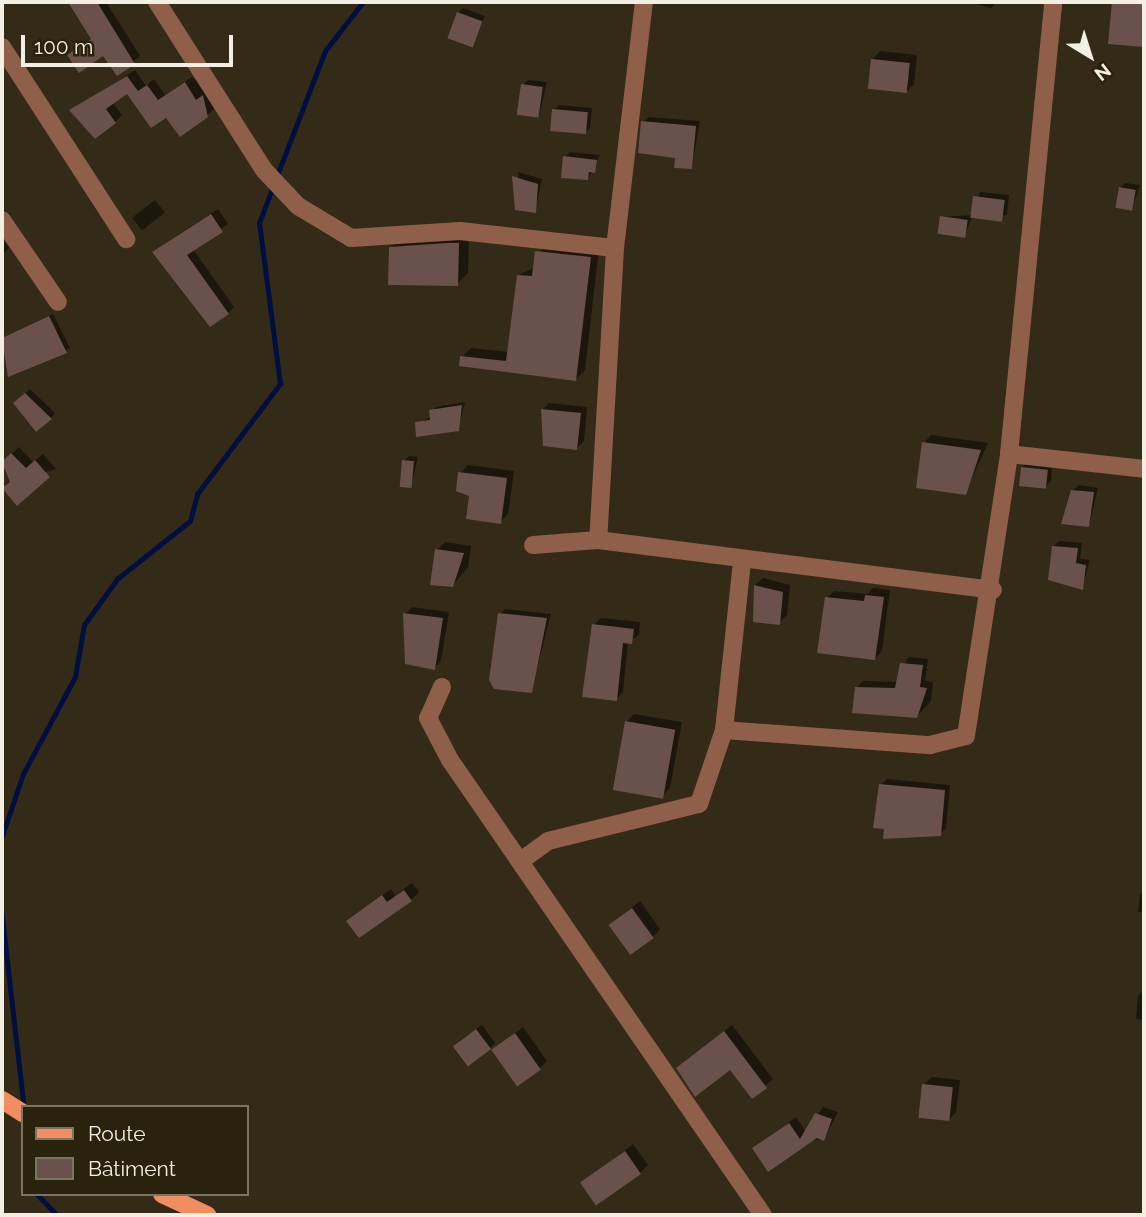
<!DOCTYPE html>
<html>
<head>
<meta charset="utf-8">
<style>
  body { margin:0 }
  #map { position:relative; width:1146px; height:1217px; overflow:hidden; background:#332b17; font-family:Raleway,sans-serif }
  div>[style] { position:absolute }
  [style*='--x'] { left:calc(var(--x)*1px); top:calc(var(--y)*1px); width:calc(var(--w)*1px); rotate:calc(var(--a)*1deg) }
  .shadow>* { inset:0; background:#0007; transform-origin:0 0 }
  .stream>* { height:4.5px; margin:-2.25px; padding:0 2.25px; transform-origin:2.25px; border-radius:2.25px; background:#000f40 }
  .building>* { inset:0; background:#6a514b; transform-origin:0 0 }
  .minor>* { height:18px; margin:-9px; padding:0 9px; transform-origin:9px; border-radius:9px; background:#8f5f49 }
  .major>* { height:18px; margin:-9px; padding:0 9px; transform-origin:9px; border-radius:9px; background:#f18e61 }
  span { translate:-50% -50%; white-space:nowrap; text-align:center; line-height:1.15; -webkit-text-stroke:7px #29220d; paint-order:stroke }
  .frame { position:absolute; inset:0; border:4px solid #f3efe2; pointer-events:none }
  .legend { position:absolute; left:21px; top:1105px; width:228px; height:91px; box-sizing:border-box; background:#29220d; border:2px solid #7a7462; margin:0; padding:9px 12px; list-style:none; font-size:21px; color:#f3efe2 }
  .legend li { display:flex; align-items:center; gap:14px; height:35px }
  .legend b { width:35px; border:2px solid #7a7462 }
  .north { position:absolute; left:1055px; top:21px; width:70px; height:70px; -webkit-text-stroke:5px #29220d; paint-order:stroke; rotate:142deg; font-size:19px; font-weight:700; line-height:28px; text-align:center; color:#f3efe2 }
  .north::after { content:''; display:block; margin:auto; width:24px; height:32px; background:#f3efe2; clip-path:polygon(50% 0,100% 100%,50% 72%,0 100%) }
  .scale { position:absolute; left:21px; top:35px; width:212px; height:32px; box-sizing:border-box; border:4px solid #f3efe2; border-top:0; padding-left:9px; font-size:21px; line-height:24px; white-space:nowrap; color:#f3efe2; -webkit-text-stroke:5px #29220d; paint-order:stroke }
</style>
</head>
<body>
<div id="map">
  <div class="shadow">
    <i style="clip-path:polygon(68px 2px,106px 2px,140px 56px,117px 74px,104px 54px,69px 56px,93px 37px)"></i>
    <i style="clip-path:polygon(967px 2px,996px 2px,991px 8px)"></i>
    <i style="left:1114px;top:2px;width:30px;height:41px"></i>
    <i style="clip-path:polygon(463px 8px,485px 16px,471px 46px,458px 13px)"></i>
    <i style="clip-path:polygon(880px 51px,917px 55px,914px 84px,906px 92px,873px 59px)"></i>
    <i style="clip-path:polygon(135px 70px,146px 86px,154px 79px,165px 95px,192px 77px,215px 98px,214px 109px,207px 115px,167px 116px,128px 92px,113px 103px,122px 115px,115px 122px,72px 110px)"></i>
    <i style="clip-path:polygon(528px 80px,547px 82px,539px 116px,523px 85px)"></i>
    <i style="clip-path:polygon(559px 105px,592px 108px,590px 128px,585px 133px,554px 110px)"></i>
    <i style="clip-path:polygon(648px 117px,700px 121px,692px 167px,643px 122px)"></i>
    <i style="clip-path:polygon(570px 152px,600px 155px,588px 179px,565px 157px)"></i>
    <i style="clip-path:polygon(518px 172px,542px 179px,535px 212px,517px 209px)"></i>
    <i style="clip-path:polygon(1125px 183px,1140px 185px,1132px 209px,1120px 188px)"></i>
    <i style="clip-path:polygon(980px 192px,1009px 195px,1007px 215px,972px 217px,965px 235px,942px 217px,973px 215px)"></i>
    <i style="left:155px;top:200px;width:16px;height:29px;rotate:52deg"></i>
    <i style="clip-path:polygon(218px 209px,228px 224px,193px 249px,234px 307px,228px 313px,161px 246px)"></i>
    <i style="clip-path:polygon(469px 233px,468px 273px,457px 284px,390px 248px,401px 237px)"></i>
    <i style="clip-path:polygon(2px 239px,9px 248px,2px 255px)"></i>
    <i style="clip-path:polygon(545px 243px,599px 248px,585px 370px,576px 379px,462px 357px,471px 348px,509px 352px,519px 275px,535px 267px)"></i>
    <i style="clip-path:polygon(53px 314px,70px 348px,9px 375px,2px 338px)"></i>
    <i style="clip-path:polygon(30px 389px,55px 413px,51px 418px,20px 398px)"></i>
    <i style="clip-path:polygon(465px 402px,458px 429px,417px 423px,432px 417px,435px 407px)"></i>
    <i style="clip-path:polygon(549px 403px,587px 407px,584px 441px,577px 448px,542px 410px)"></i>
    <i style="clip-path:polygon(931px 435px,988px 443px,965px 493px,924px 443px)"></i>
    <i style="clip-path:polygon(19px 447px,33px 462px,43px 454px,56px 469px,12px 481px,2px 463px)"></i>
    <i style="clip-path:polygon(409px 456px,418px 457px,411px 486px,404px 461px)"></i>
    <i style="clip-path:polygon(1027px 463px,1052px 465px,1051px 481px,1046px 486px,1022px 467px)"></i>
    <i style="clip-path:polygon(468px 465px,514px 471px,508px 514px,500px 522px,471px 495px,460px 473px)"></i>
    <i style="clip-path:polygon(1078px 485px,1098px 488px,1089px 526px,1073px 491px)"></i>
    <i style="clip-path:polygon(1059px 541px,1082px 543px,1080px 559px,1090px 560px,1082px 588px,1054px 546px)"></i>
    <i style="clip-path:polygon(445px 542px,471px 546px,468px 567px,452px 586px,437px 550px)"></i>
    <i style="clip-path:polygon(763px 578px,790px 585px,787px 615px,779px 623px,755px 585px)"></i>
    <i style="clip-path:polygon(873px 588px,890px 590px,882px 651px,875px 658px,827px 598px,834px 591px,868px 594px)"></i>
    <i style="clip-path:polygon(412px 607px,449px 612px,441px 661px,434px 668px,405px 614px)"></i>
    <i style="clip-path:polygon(505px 609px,551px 614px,531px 691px,500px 614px)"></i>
    <i style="clip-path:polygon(601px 618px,640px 622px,639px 635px,628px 642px,623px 692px,616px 699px,594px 625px)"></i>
    <i style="clip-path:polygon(908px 657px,928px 659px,925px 681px,933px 682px,931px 701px,917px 716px,856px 688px,863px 681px,898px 682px)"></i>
    <i style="clip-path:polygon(634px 714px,682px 722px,670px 788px,663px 795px,626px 722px)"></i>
    <i style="clip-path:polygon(887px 779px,950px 785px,946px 828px,940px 834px,881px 785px)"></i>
    <i style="clip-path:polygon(412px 883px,419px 892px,411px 900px,349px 921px,391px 889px,395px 896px)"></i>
    <i style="clip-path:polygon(1144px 890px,1144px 912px,1138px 912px,1140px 894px)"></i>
    <i style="clip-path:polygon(640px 901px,660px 929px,653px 937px,610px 925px)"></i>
    <i style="clip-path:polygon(1143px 991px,1144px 1020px,1136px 1019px,1138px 996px)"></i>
    <i style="clip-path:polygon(482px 1025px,495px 1043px,490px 1048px,459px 1041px)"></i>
    <i style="clip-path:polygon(732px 1025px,773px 1079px,753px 1096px,730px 1067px,685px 1061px)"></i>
    <i style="clip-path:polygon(523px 1027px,547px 1061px,540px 1068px,494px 1050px)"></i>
    <i style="clip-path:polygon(932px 1077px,960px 1080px,956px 1112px,949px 1120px,924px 1084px)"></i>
    <i style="clip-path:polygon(823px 1107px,838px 1112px,824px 1139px,754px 1148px,796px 1117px,806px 1132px)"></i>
    <i style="clip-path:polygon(633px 1144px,648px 1165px,640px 1173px,582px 1183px)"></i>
  </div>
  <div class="stream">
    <i style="--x:276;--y:178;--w:136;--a:-68.9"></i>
    <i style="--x:325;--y:51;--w:62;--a:-52.2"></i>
    <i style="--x:2;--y:836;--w:65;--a:-71.3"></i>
    <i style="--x:23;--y:774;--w:110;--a:-61.8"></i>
    <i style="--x:75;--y:677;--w:53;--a:-80.2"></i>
    <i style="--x:84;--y:625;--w:57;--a:-54.3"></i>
    <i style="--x:117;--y:579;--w:93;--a:-38.5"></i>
    <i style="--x:190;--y:521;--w:28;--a:-75"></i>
    <i style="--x:197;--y:494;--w:138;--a:-53"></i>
    <i style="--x:280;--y:384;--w:162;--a:-97.4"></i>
    <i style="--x:259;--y:223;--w:40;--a:-69"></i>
    <i style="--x:2;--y:913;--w:194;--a:83.5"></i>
    <i style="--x:37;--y:1194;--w:29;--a:46"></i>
  </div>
  <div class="building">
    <i style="clip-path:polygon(68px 2px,97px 2px,135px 64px,117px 76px,103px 56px,79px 73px,67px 55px,91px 39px)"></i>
    <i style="clip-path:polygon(1112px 2px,1144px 2px,1143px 47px,1108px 44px)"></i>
    <i style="left:457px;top:12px;width:27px;height:28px;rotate:20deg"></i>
    <i style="left:871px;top:59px;width:39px;height:30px;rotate:6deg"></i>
    <i style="clip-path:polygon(127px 76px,138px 91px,147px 85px,158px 100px,185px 82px,196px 100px,203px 95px,208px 117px,180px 137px,166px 118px,151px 128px,127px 94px,106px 109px,116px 123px,95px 139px,69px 110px)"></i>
    <i style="left:521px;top:84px;width:22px;height:31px;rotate:8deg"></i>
    <i style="left:552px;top:109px;width:36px;height:22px;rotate:5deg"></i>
    <i style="clip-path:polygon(641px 121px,696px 126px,692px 169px,674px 168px,675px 158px,638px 153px)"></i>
    <i style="clip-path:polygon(563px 156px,597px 160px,595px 173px,589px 172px,588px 180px,561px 178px)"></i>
    <i style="clip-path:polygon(512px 176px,538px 184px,536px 213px,515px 210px)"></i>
    <i style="left:1119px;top:187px;width:17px;height:21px;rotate:10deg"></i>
    <i style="left:973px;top:196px;width:32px;height:22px;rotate:7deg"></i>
    <i style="clip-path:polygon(211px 214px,223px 232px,187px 255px,229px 314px,210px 327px,152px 252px)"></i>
    <i style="left:940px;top:216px;width:28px;height:18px;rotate:8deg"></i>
    <i style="clip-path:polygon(447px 243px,459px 243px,458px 286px,388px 285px,389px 247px)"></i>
    <i style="clip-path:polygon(535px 251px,591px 257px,576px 381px,459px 366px,460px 356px,506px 361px,517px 275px,532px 276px)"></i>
    <i style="clip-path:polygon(49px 316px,67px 353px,8px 377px,2px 338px)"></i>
    <i style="clip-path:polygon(25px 393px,52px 419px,36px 432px,13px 403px)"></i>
    <i style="clip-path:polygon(462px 405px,459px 431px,416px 437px,415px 422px,430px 420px,429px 410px)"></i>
    <i style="clip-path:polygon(541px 409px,581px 413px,577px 450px,543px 446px)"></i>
    <i style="clip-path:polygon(922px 442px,981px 450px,966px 495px,916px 488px)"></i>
    <i style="clip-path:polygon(11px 453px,26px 468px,35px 460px,50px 477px,17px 506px,2px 488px,10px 482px,2px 462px)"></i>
    <i style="left:402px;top:460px;width:12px;height:27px;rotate:5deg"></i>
    <i style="left:1021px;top:467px;width:27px;height:19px;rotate:6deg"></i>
    <i style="clip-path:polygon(458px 472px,507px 478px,501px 524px,466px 519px,469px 496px,456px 491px)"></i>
    <i style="clip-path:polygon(1071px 490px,1094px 492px,1089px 527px,1061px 524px)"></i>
    <i style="clip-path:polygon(1052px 546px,1078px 548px,1076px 563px,1086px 565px,1083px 590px,1048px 580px)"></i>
    <i style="clip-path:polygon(435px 549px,464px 553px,453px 587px,430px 585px)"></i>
    <i style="clip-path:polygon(754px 585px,783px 592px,780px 625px,753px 622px)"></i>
    <i style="clip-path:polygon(865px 595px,884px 597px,875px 660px,817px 653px,825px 597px,864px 601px)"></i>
    <i style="clip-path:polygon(403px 613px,443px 618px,435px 670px,405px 664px)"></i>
    <i style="clip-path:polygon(498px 613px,547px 618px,532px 693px,494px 689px,489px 680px)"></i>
    <i style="clip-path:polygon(592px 624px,634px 629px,632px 644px,623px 643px,617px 701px,582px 697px)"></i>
    <i style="clip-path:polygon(900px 663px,923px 665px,920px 687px,927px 688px,917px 718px,852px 713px,855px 687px,895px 688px)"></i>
    <i style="left:625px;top:721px;width:51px;height:70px;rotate:10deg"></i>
    <i style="clip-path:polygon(879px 784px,945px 790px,941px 836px,883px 839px,884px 829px,873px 828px)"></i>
    <i style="clip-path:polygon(404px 890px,412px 901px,359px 938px,346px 921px,382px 895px,387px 902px)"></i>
    <i style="left:632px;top:908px;width:37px;height:29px;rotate:54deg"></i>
    <i style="left:476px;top:1029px;width:25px;height:29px;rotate:53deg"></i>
    <i style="clip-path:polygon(724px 1031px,767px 1088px,752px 1099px,730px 1070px,695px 1097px,676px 1068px)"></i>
    <i style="left:515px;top:1033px;width:45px;height:29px;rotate:55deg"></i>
    <i style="left:922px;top:1084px;width:31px;height:34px;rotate:6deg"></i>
    <i style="clip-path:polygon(815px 1113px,832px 1119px,824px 1141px,817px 1138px,768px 1172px,752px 1148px,789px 1123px,800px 1139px)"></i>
    <i style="left:625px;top:1151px;width:28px;height:55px;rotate:55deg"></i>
  </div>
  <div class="minor">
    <i style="--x:157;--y:2;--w:199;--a:57.5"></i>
    <i style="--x:264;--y:170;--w:50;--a:46.6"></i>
    <i style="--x:298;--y:206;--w:62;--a:31.1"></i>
    <i style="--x:351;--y:238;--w:109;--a:-3.7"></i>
    <i style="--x:460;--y:231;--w:156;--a:6.3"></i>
    <i style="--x:615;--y:248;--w:292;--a:93.3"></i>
    <i style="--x:598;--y:540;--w:398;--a:7.2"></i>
    <i style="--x:2;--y:47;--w:229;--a:57.1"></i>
    <i style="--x:2;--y:220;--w:99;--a:55.7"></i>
    <i style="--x:615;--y:248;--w:248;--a:-83.3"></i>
    <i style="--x:1009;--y:454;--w:454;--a:-84.4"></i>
    <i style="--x:533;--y:545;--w:65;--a:-4.4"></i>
    <i style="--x:442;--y:687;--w:34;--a:114"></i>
    <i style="--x:428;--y:718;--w:47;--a:62.4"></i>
    <i style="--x:450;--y:760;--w:552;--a:55.48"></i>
    <i style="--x:724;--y:730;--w:207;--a:4.2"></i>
    <i style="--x:930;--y:745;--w:37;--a:-14"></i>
    <i style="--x:966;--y:736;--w:285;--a:-81.3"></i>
    <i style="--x:1009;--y:454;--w:136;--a:6.3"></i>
    <i style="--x:522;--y:860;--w:32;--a:-36"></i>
    <i style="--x:548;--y:841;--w:155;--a:-13.8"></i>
    <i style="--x:699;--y:804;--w:78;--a:-71.3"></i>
    <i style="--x:724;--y:730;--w:169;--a:-83.9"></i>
  </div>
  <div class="major">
    <i style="--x:2;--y:1100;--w:25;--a:32"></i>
    <i style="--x:162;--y:1194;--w:50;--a:25"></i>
  </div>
  <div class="frame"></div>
  <ul class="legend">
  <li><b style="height:9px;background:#f18e61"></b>Route</li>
  <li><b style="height:19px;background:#6a514b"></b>Bâtiment</li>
  </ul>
  <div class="north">N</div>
  <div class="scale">100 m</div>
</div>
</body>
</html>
